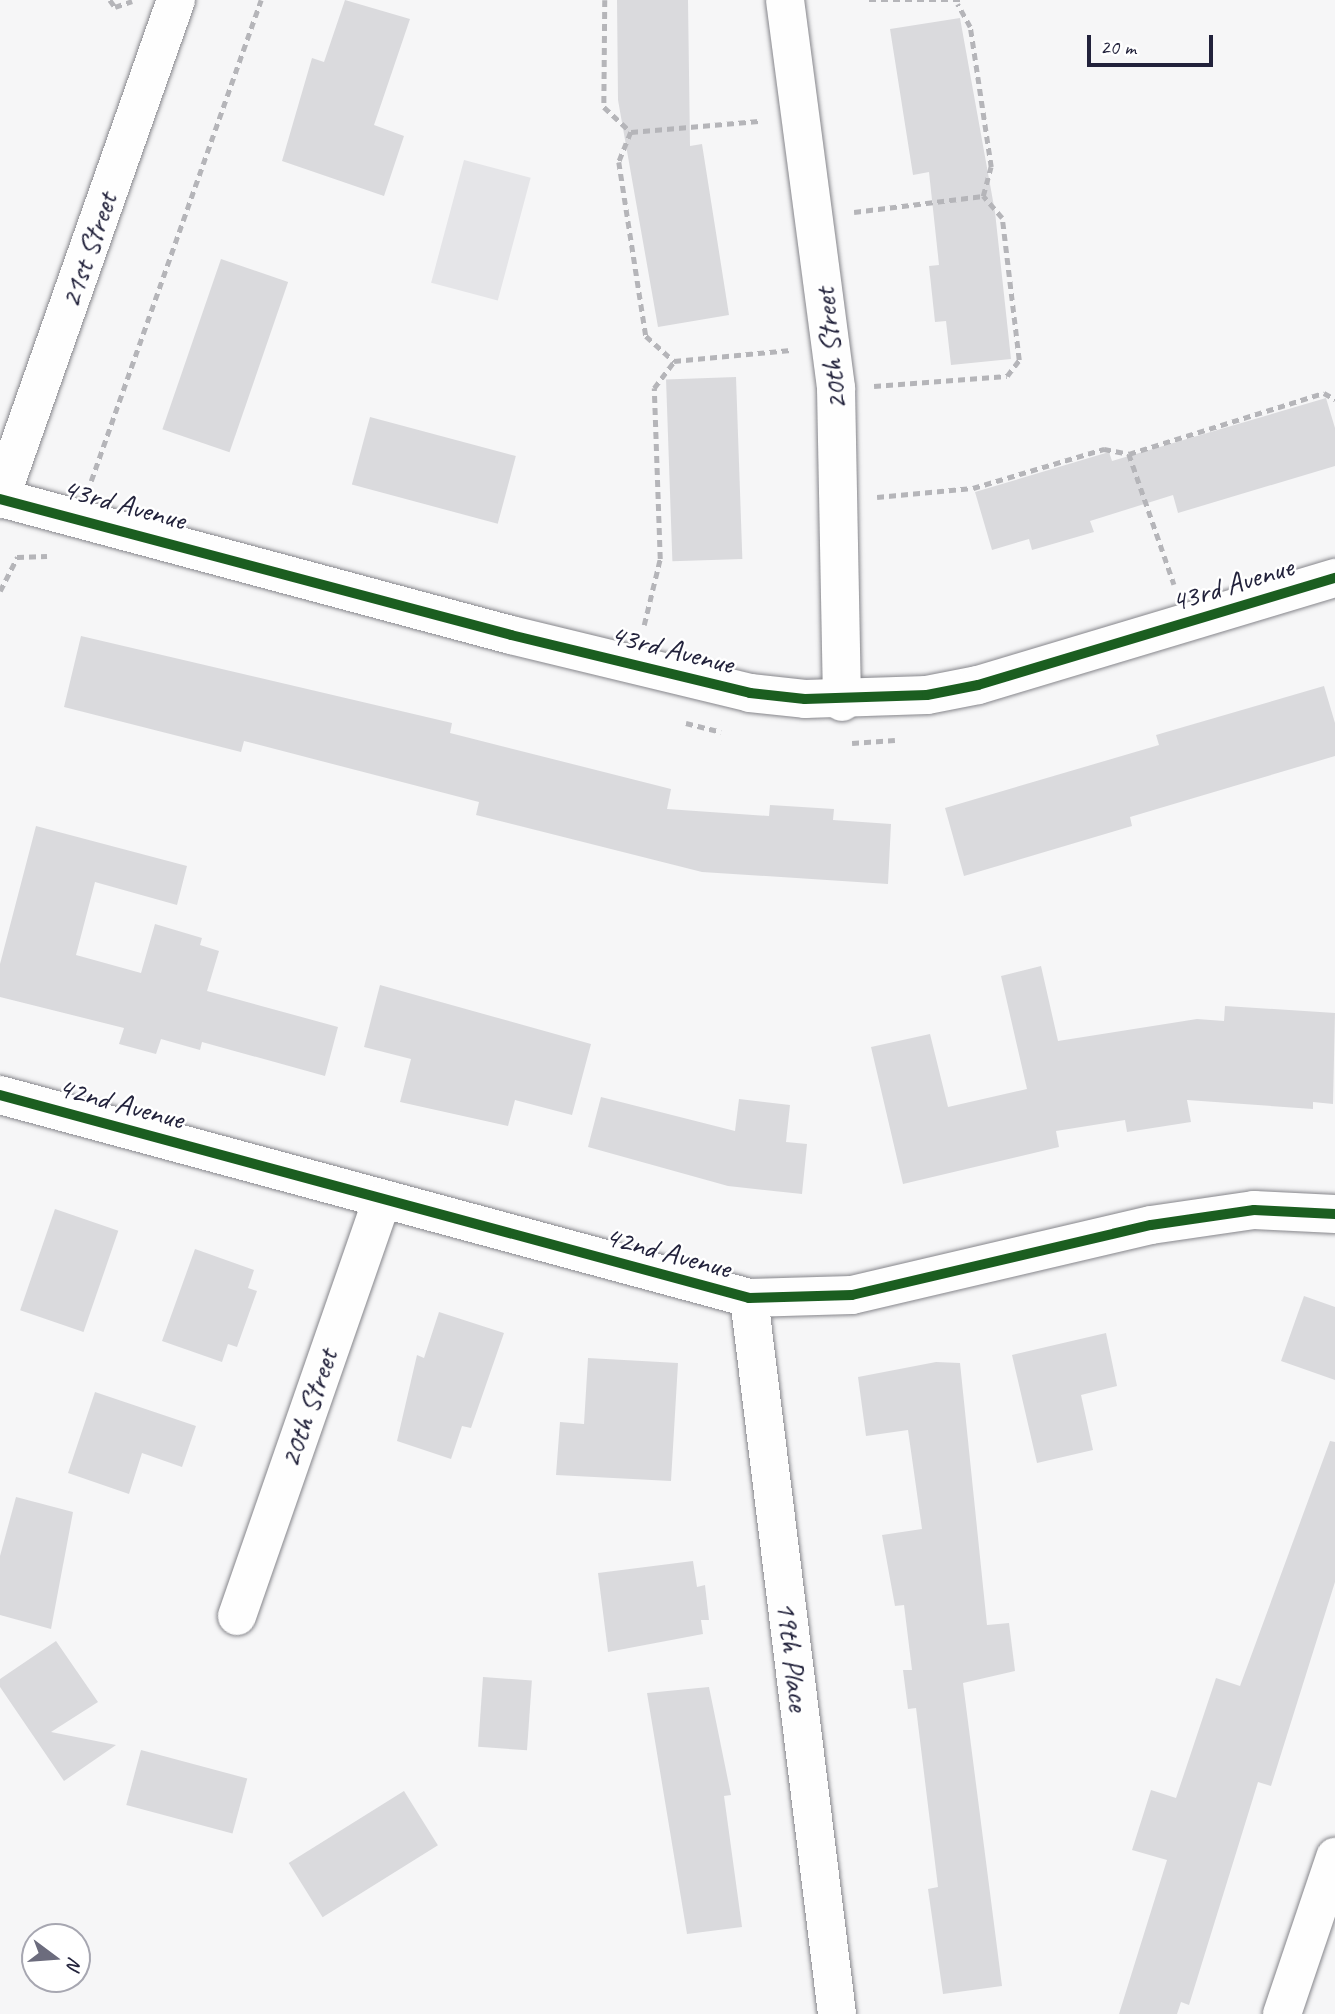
<!DOCTYPE html>
<html>
<head>
<meta charset="utf-8">
<style>
  body { margin:0 }
  #map { position:relative; width:1335px; height:2014px; overflow:hidden; background:#f6f6f7; font-family:Caveat,sans-serif }
  div>[style] { position:absolute }
  [style*='--x'] { left:calc(var(--x)*1px); top:calc(var(--y)*1px); width:calc(var(--w)*1px); rotate:calc(var(--a)*1deg) }
  .built>* { inset:0; background:#e5e5e8; transform-origin:0 0 }
  .building>* { inset:0; background:#dadadd; transform-origin:0 0 }
  .path>* { height:4.5px; margin-top:-2.25px; transform-origin:0; background:repeating-linear-gradient(90deg,#b5b5b9 0 7px,transparent 0 12px) }
  .roads { filter:drop-shadow(0 0 2px #86868b) drop-shadow(0 0 2px #86868b) }
  .street>* { height:38px; margin:-19px; padding:0 19px; transform-origin:19px; border-radius:19px; background:#fefefe }
  .secondary>* { height:38px; margin:-19px; padding:0 19px; transform-origin:19px; border-radius:19px; background:#fefefe }
  .cycleway>* { height:10px; margin:-5px; padding:0 5px; transform-origin:5px; border-radius:5px; background:#1b5e20 }
  span { translate:-50% -50%; white-space:nowrap; text-align:center; line-height:1.15; -webkit-text-stroke:5px #fff; paint-order:stroke }
  .street-label { font-size:30px; color:#22223b }
  .north { position:absolute; left:21px; top:1923px; width:70px; height:70px; box-sizing:border-box; background:#fff; border:2px solid #a7a7b1; border-radius:50%; rotate:106deg; font-size:19px; font-weight:700; line-height:28px; text-align:center; color:#22223b }
  .north::after { content:''; display:block; margin:auto; width:24px; height:32px; background:#6c6c7d; clip-path:polygon(50% 0,100% 100%,50% 72%,0 100%) }
  .scale { position:absolute; left:1087px; top:35px; width:126px; height:32px; box-sizing:border-box; border:4px solid #22223b; border-top:0; padding-left:9px; font-size:21px; line-height:24px; white-space:nowrap; color:#22223b; -webkit-text-stroke:5px #fff; paint-order:stroke }
</style>
</head>
<body>
<div id="map">
  <div class="built">
    <i style="left:464px;top:160px;width:69px;height:127px;rotate:15deg"></i>
  </div>
  <div class="building">
    <i style="clip-path:polygon(345px 0,410px 19px,374px 125px,404px 136px,384px 196px,282px 161px,312px 58px,324px 62px)"></i>
    <i style="clip-path:polygon(617px 0,688px 0,690px 146px,702px 144px,729px 315px,658px 327px,618px 100px)"></i>
    <i style="clip-path:polygon(960px 18px,995px 212px,1011px 359px,951px 365px,946px 321px,935px 322px,929px 266px,939px 265px,929px 172px,913px 175px,890px 29px)"></i>
    <i style="left:221px;top:259px;width:71px;height:180px;rotate:19deg"></i>
    <i style="left:736px;top:377px;width:182px;height:70px;rotate:88deg"></i>
    <i style="clip-path:polygon(1326px 398px,1335px 428px,1335px 466px,1178px 513px,1173px 495px,1090px 521px,1094px 532px,1032px 550px,1029px 539px,992px 550px,975px 492px,1109px 452px,1112px 461px)"></i>
    <i style="left:370px;top:417px;width:151px;height:70px;rotate:15deg"></i>
    <i style="clip-path:polygon(81px 636px,452px 723px,450px 733px,671px 789px,667px 809px,769px 816px,770px 805px,834px 809px,833px 820px,891px 824px,888px 884px,702px 872px,476px 815px,479px 802px,244px 741px,241px 752px,64px 707px)"></i>
    <i style="clip-path:polygon(1324px 686px,1335px 723px,1335px 756px,1130px 817px,1132px 826px,964px 876px,945px 808px,1159px 745px,1156px 735px)"></i>
    <i style="clip-path:polygon(36px 826px,187px 866px,177px 905px,95px 882px,76px 955px,141px 973px,155px 924px,202px 938px,200px 945px,219px 951px,207px 991px,338px 1027px,325px 1076px,202px 1042px,200px 1050px,161px 1039px,156px 1054px,119px 1044px,124px 1028px,0 997px,0 964px)"></i>
    <i style="clip-path:polygon(1041px 966px,1058px 1041px,1197px 1019px,1224px 1021px,1225px 1006px,1335px 1013px,1333px 1104px,1313px 1102px,1313px 1109px,1187px 1100px,1191px 1122px,1127px 1132px,1125px 1120px,1056px 1131px,1059px 1147px,903px 1184px,871px 1047px,930px 1034px,948px 1107px,1027px 1089px,1001px 976px)"></i>
    <i style="clip-path:polygon(380px 985px,591px 1044px,572px 1115px,515px 1100px,508px 1126px,400px 1102px,411px 1059px,364px 1047px)"></i>
    <i style="clip-path:polygon(601px 1097px,735px 1131px,739px 1099px,790px 1105px,786px 1142px,807px 1144px,802px 1194px,728px 1186px,588px 1147px)"></i>
    <i style="left:55px;top:1209px;width:67px;height:107px;rotate:19deg"></i>
    <i style="clip-path:polygon(195px 1249px,254px 1270px,248px 1288px,257px 1291px,237px 1347px,228px 1344px,222px 1362px,162px 1341px)"></i>
    <i style="clip-path:polygon(1304px 1296px,1335px 1307px,1335px 1380px,1281px 1361px)"></i>
    <i style="clip-path:polygon(439px 1312px,504px 1333px,471px 1428px,462px 1426px,451px 1459px,397px 1441px,417px 1355px,424px 1358px)"></i>
    <i style="clip-path:polygon(1106px 1333px,1117px 1386px,1081px 1395px,1093px 1450px,1037px 1463px,1012px 1355px)"></i>
    <i style="clip-path:polygon(588px 1358px,678px 1363px,671px 1481px,556px 1475px,560px 1422px,584px 1424px)"></i>
    <i style="clip-path:polygon(936px 1362px,960px 1363px,987px 1625px,1009px 1623px,1015px 1671px,963px 1683px,1002px 1986px,943px 1994px,928px 1889px,938px 1887px,916px 1708px,908px 1709px,903px 1670px,912px 1670px,904px 1605px,895px 1606px,882px 1535px,922px 1529px,908px 1430px,866px 1436px,858px 1377px)"></i>
    <i style="clip-path:polygon(95px 1392px,196px 1426px,182px 1467px,142px 1453px,129px 1494px,68px 1473px)"></i>
    <i style="clip-path:polygon(1330px 1441px,1335px 1442px,1335px 1582px,1271px 1786px,1258px 1782px,1189px 2005px,1181px 2002px,1177px 2014px,1119px 2014px,1167px 1860px,1132px 1850px,1151px 1790px,1176px 1798px,1216px 1678px,1240px 1686px)"></i>
    <i style="clip-path:polygon(16px 1497px,73px 1512px,51px 1629px,0 1615px,0 1556px)"></i>
    <i style="clip-path:polygon(693px 1561px,697px 1587px,705px 1585px,709px 1620px,701px 1620px,703px 1634px,608px 1652px,598px 1573px)"></i>
    <i style="clip-path:polygon(56px 1641px,98px 1702px,51px 1732px,116px 1745px,64px 1781px,0 1687px,0 1679px)"></i>
    <i style="left:483px;top:1677px;width:49px;height:70px;rotate:4deg"></i>
    <i style="clip-path:polygon(709px 1687px,731px 1795px,724px 1796px,742px 1927px,687px 1934px,647px 1693px)"></i>
    <i style="left:141px;top:1750px;width:110px;height:57px;rotate:15deg"></i>
    <i style="left:404px;top:1791px;width:64px;height:136px;rotate:58deg"></i>
  </div>
  <div class="path">
    <i style="--x:110;--y:0;--w:9;--a:54"></i>
    <i style="--x:115;--y:7;--w:18;--a:-19"></i>
    <i style="--x:605;--y:0;--w:107;--a:90.5"></i>
    <i style="--x:604;--y:107;--w:37;--a:43"></i>
    <i style="--x:631;--y:132;--w:128;--a:-4.9"></i>
    <i style="--x:869;--y:0;--w:91;--a:0"></i>
    <i style="--x:631;--y:132;--w:32;--a:112"></i>
    <i style="--x:619;--y:162;--w:176;--a:81.2"></i>
    <i style="--x:646;--y:336;--w:38;--a:42"></i>
    <i style="--x:674;--y:361;--w:117;--a:-5.4"></i>
    <i style="--x:854;--y:212;--w:130;--a:-7.1"></i>
    <i style="--x:983;--y:196;--w:30;--a:-75"></i>
    <i style="--x:991;--y:167;--w:142;--a:-98.5"></i>
    <i style="--x:970;--y:27;--w:26;--a:-119"></i>
    <i style="--x:874;--y:386;--w:133;--a:-4.3"></i>
    <i style="--x:1007;--y:376;--w:20;--a:-53"></i>
    <i style="--x:1019;--y:360;--w:143;--a:-96.8"></i>
    <i style="--x:1002;--y:218;--w:29;--a:-131"></i>
    <i style="--x:1129;--y:454;--w:204;--a:-17.4"></i>
    <i style="--x:1324;--y:393;--w:13;--a:29"></i>
    <i style="--x:91;--y:481;--w:510;--a:-70.54"></i>
    <i style="--x:877;--y:497;--w:96;--a:-5.4"></i>
    <i style="--x:973;--y:488;--w:137;--a:-16.6"></i>
    <i style="--x:1104;--y:449;--w:25;--a:11"></i>
    <i style="--x:1129;--y:454;--w:138;--a:70.9"></i>
    <i style="--x:0;--y:591;--w:38;--a:-63"></i>
    <i style="--x:17;--y:557;--w:30;--a:-2"></i>
    <i style="--x:644;--y:625;--w:68;--a:-76.4"></i>
    <i style="--x:660;--y:559;--w:171;--a:-92"></i>
    <i style="--x:654;--y:388;--w:34;--a:-53"></i>
    <i style="--x:686;--y:723;--w:36;--a:14"></i>
    <i style="--x:852;--y:743;--w:43;--a:-4"></i>
  </div>
  <div class="roads">
    <div class="street">
      <i style="--x:785;--y:0;--w:391;--a:82.5"></i>
      <i style="--x:836;--y:388;--w:314;--a:88.9"></i>
      <i style="--x:1;--y:498;--w:528;--a:15.04"></i>
      <i style="--x:511;--y:635;--w:246;--a:13.6"></i>
      <i style="--x:750;--y:693;--w:55;--a:6.2"></i>
      <i style="--x:805;--y:699;--w:122;--a:-1.9"></i>
      <i style="--x:927;--y:695;--w:52;--a:-11.1"></i>
      <i style="--x:978;--y:685;--w:373;--a:-16.7"></i>
      <i style="--x:0;--y:1095;--w:776;--a:15.16"></i>
      <i style="--x:749;--y:1298;--w:103;--a:-1.7"></i>
      <i style="--x:852;--y:1295;--w:307;--a:-13.2"></i>
      <i style="--x:1151;--y:1225;--w:104;--a:-8.3"></i>
      <i style="--x:1254;--y:1210;--w:81;--a:2.8"></i>
      <i style="--x:749;--y:1298;--w:721;--a:82.99"></i>
      <i style="--x:237;--y:1616;--w:438;--a:-70.8"></i>
      <i style="--x:1282;--y:2014;--w:166;--a:-71.3"></i>
    </div>
    <div class="secondary">
      <i style="--x:0;--y:499;--w:529;--a:-70.57"></i>
    </div>
  </div>
  <div class="cycleway">
    <i style="--x:0;--y:499;--w:529;--a:14.9"></i>
    <i style="--x:511;--y:635;--w:246;--a:13.6"></i>
    <i style="--x:750;--y:693;--w:55;--a:6.2"></i>
    <i style="--x:805;--y:699;--w:122;--a:-1.9"></i>
    <i style="--x:927;--y:695;--w:52;--a:-11.1"></i>
    <i style="--x:978;--y:685;--w:373;--a:-16.7"></i>
    <i style="--x:0;--y:1095;--w:776;--a:15.16"></i>
    <i style="--x:749;--y:1298;--w:103;--a:-1.7"></i>
    <i style="--x:852;--y:1295;--w:307;--a:-13.2"></i>
    <i style="--x:1151;--y:1225;--w:104;--a:-8.3"></i>
    <i style="--x:1254;--y:1210;--w:81;--a:2.8"></i>
  </div>
  <div class="street-label">
    <span style="left:88px;top:250px;rotate:-71deg">21st Street</span>
    <span style="left:830px;top:349px;rotate:-96deg">20th Street</span>
    <span style="left:124px;top:504px;rotate:15deg">43rd Avenue</span>
    <span style="left:1232px;top:584px;rotate:-17deg">43rd Avenue</span>
    <span style="left:672px;top:649px;rotate:14deg">43rd Avenue</span>
    <span style="left:121px;top:1103px;rotate:15deg">42nd Avenue</span>
    <span style="left:668px;top:1252px;rotate:15deg">42nd Avenue</span>
    <span style="left:308px;top:1408px;rotate:-71deg">20th Street</span>
    <span style="left:793px;top:1656px;rotate:83deg">19th Place</span>
  </div>
  <div class="north">N</div>
  <div class="scale">20 m</div>
</div>
</body>
</html>
